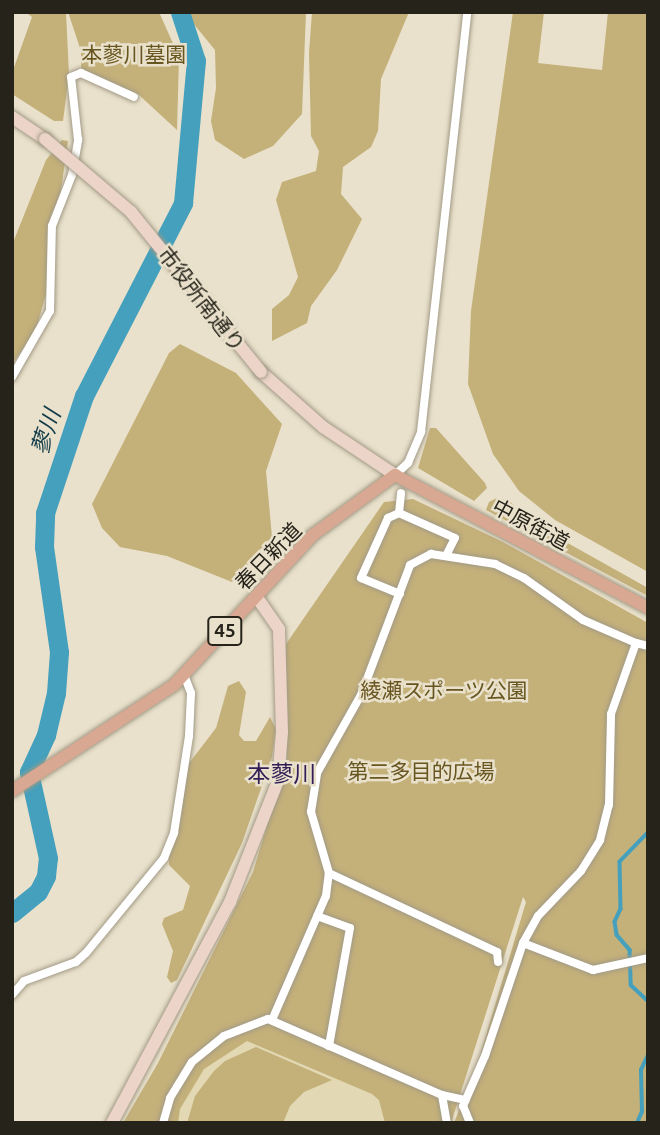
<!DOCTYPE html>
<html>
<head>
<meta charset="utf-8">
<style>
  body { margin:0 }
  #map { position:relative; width:660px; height:1135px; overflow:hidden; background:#e9e1cb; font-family:Ubuntu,"Noto Sans JP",sans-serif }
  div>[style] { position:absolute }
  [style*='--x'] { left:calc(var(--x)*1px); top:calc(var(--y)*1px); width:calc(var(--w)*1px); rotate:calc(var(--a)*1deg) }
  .green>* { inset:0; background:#c4b079 }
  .sand>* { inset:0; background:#e2d8b3 }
  .stream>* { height:3.5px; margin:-1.75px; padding:0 1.75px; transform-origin:1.75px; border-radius:1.75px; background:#44a0bc }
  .river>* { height:19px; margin:-9.5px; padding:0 9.5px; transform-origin:9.5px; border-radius:9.5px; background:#44a0bc }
  .roads { filter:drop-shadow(0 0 2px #a29a86) drop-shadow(0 0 2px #a29a86) }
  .street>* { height:8px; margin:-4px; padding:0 4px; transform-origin:4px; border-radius:4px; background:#fff }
  .secondary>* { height:12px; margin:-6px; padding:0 6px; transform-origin:6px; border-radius:6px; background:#ecd4c8 }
  .primary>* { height:12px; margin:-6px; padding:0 6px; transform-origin:6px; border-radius:6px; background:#d9a892 }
  .bridges { filter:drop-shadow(0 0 2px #a29a86) drop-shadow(0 0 2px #a29a86) }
  .secondary-bridge>* { height:12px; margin:-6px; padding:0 6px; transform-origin:6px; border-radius:6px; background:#ecd4c8 }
  span { translate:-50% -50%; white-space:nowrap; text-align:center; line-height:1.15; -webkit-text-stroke:5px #e9e1cb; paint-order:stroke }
  .shield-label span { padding:2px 5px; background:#e9e1cb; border:2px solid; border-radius:5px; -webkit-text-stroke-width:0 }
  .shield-label { font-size:19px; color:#26231b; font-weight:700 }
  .park-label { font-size:21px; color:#685620 }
  .street-label { font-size:21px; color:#26231b }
  .water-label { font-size:23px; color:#113b48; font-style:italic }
  .neighbourhood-label { font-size:23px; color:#321d57 }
  .frame { position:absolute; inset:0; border:14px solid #26231b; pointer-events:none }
</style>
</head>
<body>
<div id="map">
  <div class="green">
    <i style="clip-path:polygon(25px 12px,66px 12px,69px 75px,63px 121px,54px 121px,12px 94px,12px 73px,32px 17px)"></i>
    <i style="clip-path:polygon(68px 12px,159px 12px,179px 57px,177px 130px,138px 94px,128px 95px,81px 71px,81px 51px)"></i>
    <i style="clip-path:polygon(184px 12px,306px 12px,302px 114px,273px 146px,244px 159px,215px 140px,211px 121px,216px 88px,215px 50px)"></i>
    <i style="clip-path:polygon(312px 12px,409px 12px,381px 79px,378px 131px,371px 147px,343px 167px,341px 194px,362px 219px,337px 270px,311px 306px,307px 323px,272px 341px,272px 309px,289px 295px,298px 277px,276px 200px,282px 182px,316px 171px,319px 151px,311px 136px,309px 53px)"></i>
    <i style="clip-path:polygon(513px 12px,544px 12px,538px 63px,602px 70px,608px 12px,648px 12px,648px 572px,555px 520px,519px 491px,493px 454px,468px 384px,471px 311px)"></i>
    <i style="clip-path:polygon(62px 140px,68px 141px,46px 294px,35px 333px,12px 364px,12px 245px,46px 160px)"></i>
    <i style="clip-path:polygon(180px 344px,236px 373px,282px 424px,266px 471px,272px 537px,232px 582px,167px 556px,120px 547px,102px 528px,92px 504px,169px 353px)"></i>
    <i style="clip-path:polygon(430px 428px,436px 428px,485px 483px,487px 488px,474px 501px,418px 468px)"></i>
    <i style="clip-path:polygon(497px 498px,509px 501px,539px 527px,648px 588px,648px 596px,486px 510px,489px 502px)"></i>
    <i style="clip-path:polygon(413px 499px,503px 542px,648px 623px,648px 1123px,454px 1123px,478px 1062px,526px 902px,523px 897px,451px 1123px,123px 1123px,158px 1063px,253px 872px,287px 759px,286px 644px,384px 502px)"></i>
    <i style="clip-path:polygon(239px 681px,246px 692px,239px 735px,244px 741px,256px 741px,270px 717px,276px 729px,272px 757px,242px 843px,177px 980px,171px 983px,167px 977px,173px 951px,162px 924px,164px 918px,183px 910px,190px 886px,169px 865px,168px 845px,180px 775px,216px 728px,228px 686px)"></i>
  </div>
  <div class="sand">
    <i style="clip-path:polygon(247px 1041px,372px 1094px,379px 1100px,385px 1123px,283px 1123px,290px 1106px,304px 1092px,332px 1080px,256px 1047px,225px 1061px,214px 1071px,195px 1096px,187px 1123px,178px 1123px,180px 1109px,204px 1069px)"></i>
  </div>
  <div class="stream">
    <i style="--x:648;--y:833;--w:40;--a:134"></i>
    <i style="--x:620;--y:862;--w:47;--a:88.8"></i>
    <i style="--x:621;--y:909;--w:14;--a:115"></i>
    <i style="--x:615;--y:922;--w:13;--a:81"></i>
    <i style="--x:617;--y:935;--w:20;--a:49"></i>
    <i style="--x:630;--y:950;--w:35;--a:88"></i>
    <i style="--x:631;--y:985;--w:23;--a:43"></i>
    <i style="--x:637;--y:1123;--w:12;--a:-66"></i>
    <i style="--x:642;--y:1112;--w:42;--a:-91.4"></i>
    <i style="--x:641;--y:1070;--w:17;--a:-65"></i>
  </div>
  <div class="river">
    <i style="--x:12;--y:913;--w:33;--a:-39"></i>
    <i style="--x:38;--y:892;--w:18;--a:-63"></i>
    <i style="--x:46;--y:876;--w:18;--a:-84"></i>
    <i style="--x:48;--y:858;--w:88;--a:-102.5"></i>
    <i style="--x:29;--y:772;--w:41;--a:-65.3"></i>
    <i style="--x:46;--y:735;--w:43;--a:-76.6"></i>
    <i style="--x:56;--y:693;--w:41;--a:-85.8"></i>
    <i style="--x:59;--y:652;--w:106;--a:-98.1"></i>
    <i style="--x:44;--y:547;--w:34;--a:-88"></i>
    <i style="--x:45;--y:513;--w:123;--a:-71.6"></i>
    <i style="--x:84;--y:396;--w:217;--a:-62.8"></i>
    <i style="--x:183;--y:203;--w:143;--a:-84.8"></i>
    <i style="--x:196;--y:61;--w:52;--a:-108.1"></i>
  </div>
  <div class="roads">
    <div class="street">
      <i style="--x:12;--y:377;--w:76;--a:-60.1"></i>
      <i style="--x:50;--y:311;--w:85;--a:-88.7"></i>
      <i style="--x:52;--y:226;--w:55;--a:-68.6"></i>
      <i style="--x:72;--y:175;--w:36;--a:-80"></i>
      <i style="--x:78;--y:140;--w:63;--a:-96.3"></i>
      <i style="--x:71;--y:77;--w:11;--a:-22"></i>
      <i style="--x:81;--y:73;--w:58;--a:24.4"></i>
      <i style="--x:395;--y:475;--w:18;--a:-43"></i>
      <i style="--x:408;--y:463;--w:34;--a:-67"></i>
      <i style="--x:421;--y:432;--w:423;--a:-83.7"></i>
      <i style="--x:399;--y:513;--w:20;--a:-84"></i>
      <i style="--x:400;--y:594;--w:42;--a:-157.7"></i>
      <i style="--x:361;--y:578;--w:66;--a:-65.8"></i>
      <i style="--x:388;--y:518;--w:12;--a:-24"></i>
      <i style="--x:399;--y:513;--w:61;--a:24.1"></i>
      <i style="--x:455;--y:538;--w:18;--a:117"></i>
      <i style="--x:329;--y:873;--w:186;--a:25.2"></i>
      <i style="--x:497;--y:952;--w:10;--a:84"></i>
      <i style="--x:317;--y:916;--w:35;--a:20"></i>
      <i style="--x:350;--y:928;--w:120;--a:100.1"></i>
      <i style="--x:523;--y:943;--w:75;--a:21.1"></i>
      <i style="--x:593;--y:970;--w:56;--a:-12.3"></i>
      <i style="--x:12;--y:995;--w:18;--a:-49"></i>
      <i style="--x:24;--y:981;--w:55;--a:-20.1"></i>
      <i style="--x:76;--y:962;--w:13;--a:-42"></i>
      <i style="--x:86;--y:953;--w:123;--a:-50.6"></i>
      <i style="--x:164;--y:858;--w:27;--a:-68"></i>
      <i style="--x:174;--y:833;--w:98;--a:-81.2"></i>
      <i style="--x:189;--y:736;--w:43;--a:-87.3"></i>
      <i style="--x:191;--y:693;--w:19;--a:-111"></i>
      <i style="--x:272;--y:1020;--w:135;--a:-66.5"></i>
      <i style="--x:326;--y:896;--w:23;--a:-83"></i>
      <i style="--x:329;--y:873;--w:64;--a:-106.4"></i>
      <i style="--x:311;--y:812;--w:39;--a:-81"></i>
      <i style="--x:317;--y:773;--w:90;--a:-60.6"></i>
      <i style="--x:361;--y:695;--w:139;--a:-69.3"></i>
      <i style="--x:410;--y:565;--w:24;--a:-28"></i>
      <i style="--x:431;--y:554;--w:65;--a:8.9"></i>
      <i style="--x:495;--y:564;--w:32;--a:26"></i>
      <i style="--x:524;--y:578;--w:72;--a:35.4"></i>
      <i style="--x:583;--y:620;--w:58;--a:23.5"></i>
      <i style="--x:442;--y:1095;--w:24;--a:12"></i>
      <i style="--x:163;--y:1123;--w:26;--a:-74"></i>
      <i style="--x:170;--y:1098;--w:42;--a:-58.6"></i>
      <i style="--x:192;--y:1062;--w:41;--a:-39.1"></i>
      <i style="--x:224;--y:1036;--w:47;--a:-21.1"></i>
      <i style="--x:268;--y:1019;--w:190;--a:23.6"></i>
      <i style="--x:442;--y:1095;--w:28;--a:80"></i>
      <i style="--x:470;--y:1123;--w:18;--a:-112"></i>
      <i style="--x:463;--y:1106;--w:55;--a:-66.3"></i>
      <i style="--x:485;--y:1056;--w:119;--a:-71.4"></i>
      <i style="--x:523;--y:943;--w:31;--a:-61"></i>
      <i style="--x:538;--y:916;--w:62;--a:-46.3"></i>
      <i style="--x:581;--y:871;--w:36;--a:-58"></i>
      <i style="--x:600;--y:840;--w:36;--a:-76"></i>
      <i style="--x:609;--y:805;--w:91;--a:-88.7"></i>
      <i style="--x:611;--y:714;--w:75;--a:-70.6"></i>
      <i style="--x:636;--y:643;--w:12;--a:14"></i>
    </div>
    <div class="secondary">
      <i style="--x:12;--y:117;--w:40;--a:34"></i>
      <i style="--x:261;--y:372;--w:83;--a:41.6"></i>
      <i style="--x:323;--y:427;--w:87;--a:33.7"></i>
      <i style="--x:112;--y:1123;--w:251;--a:-61.9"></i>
      <i style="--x:230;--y:902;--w:130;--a:-68.4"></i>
      <i style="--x:278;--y:781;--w:49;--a:-85.3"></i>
      <i style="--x:282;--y:732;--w:103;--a:-91.7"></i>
      <i style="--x:279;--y:629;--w:40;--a:-124.9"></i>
    </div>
    <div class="primary">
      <i style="--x:12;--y:791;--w:194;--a:-33.2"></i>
      <i style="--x:174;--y:685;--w:205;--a:-47.2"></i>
      <i style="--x:313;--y:535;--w:102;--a:-36.2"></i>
      <i style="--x:395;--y:475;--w:286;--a:27.7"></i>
    </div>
  </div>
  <div class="bridges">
    <div class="secondary-bridge">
      <i style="--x:45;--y:139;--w:113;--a:40.3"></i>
      <i style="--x:131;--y:212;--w:206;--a:50.9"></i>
    </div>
  </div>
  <div class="shield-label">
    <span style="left:225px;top:631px">45</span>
  </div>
  <div class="park-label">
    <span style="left:134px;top:54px">本蓼川墓園</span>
    <span style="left:444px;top:690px">綾瀬スポーツ公園</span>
    <span style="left:421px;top:771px">第二多目的広場</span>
  </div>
  <div class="street-label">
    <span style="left:202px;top:299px;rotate:52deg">市役所南通り</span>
    <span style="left:531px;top:524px;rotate:28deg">中原街道</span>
    <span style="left:268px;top:556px;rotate:-46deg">春日新道</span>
  </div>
  <div class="water-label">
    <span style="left:46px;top:432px;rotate:-72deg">蓼川</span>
  </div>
  <div class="neighbourhood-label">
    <span style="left:282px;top:774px">本蓼川</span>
  </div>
  <div class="frame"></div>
</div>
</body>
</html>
